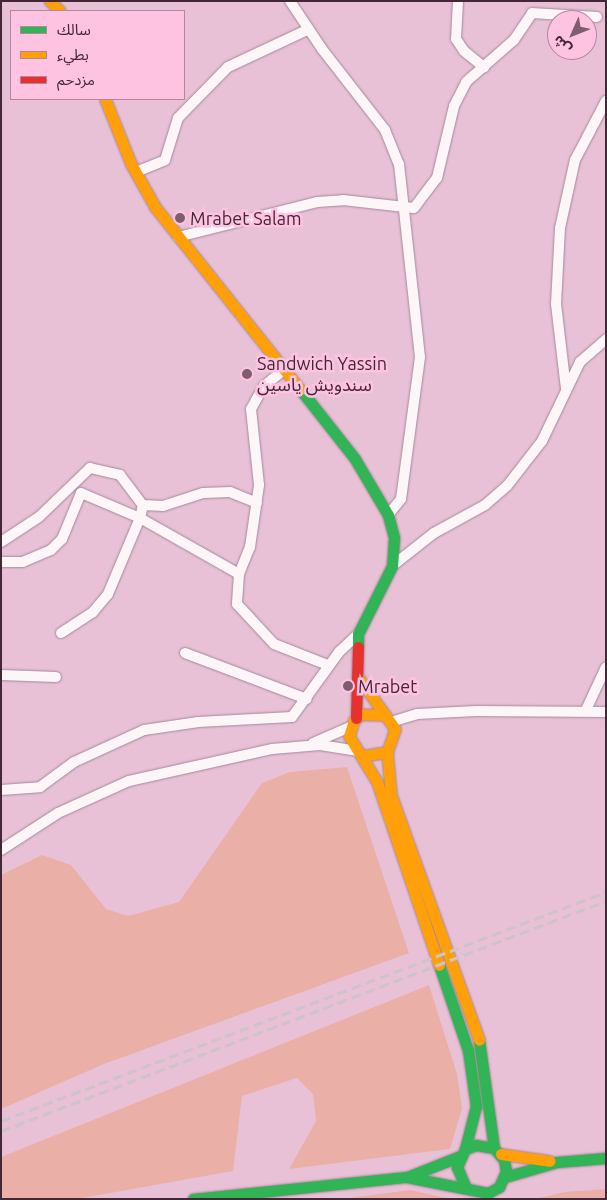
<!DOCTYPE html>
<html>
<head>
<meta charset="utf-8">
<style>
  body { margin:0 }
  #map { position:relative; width:607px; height:1200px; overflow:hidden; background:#e9c1d6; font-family:Ubuntu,"Noto Sans Arabic",sans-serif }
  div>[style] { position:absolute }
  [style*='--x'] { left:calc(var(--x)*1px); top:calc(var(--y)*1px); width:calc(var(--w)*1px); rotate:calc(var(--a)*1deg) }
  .green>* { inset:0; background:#eab0a7 }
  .roads { filter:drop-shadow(0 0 1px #a68899) drop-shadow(0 0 1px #a68899) }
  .street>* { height:10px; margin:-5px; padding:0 5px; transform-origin:5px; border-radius:5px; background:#fcf6f9 }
  .fast>* { height:11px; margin:-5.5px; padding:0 5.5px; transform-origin:5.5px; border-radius:5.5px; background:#30b455 }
  .slow>* { height:11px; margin:-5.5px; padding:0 5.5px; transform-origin:5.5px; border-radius:5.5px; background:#ff9f0a }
  .jam>* { height:11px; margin:-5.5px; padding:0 5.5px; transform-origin:5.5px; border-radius:5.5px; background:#e5322d }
  .rail>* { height:3px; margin-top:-1.5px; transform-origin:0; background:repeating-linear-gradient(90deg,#cfc3c9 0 10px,transparent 0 15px) }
  .dots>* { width:14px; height:14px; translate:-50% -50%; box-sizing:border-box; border:2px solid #ffc3e2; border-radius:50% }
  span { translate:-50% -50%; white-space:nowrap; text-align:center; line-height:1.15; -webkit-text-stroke:5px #ffc3e2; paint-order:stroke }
  .poi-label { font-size:18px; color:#442737 }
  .left { translate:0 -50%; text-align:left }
  .frame { position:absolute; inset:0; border:2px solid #442737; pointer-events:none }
  .legend { position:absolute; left:10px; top:10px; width:175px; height:90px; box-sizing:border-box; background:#ffc3e2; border:1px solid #b4859e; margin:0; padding:6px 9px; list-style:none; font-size:15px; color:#442737 }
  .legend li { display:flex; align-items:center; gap:10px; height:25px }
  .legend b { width:25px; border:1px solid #b4859e }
  .north { position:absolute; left:547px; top:10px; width:50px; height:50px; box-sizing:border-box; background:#ffc3e2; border:1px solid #b4859e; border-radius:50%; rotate:226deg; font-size:14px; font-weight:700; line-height:20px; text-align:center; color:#442737 }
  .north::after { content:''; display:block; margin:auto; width:18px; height:22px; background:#7e5d6f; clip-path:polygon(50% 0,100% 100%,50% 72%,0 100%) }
</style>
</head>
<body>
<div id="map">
  <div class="green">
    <i style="clip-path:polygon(347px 767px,409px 953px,104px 1064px,1px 1109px,1px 875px,42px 855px,71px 865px,106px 909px,128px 916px,179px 902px,262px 783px,290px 772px)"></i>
    <i style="clip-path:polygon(429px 985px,457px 1074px,462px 1108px,450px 1149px,289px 1169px,316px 1121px,313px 1094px,297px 1078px,242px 1096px,233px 1171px,77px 1199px,1px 1199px,1px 1157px)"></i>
    <i style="clip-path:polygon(606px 1189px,606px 1199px,534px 1199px,565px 1192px)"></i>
    <i style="clip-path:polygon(410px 1190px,451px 1199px,342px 1199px)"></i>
  </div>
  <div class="roads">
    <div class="street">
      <i style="--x:290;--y:1;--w:58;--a:56.3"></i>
      <i style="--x:322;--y:49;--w:103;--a:52.1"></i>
      <i style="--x:385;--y:130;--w:37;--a:68"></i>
      <i style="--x:399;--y:164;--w:194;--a:83.8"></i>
      <i style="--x:420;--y:357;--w:143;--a:97.6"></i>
      <i style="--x:401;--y:499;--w:21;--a:129"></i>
      <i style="--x:458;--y:1;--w:38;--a:93"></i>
      <i style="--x:456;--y:39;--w:14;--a:56"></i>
      <i style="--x:464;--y:51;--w:26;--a:39"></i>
      <i style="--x:136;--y:172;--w:31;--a:-22"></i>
      <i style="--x:165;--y:160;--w:44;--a:-72.8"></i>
      <i style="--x:178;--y:118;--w:71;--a:-45.6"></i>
      <i style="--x:228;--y:67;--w:89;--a:-25.1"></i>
      <i style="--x:178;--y:237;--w:143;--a:-14.1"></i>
      <i style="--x:317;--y:202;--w:26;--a:-4"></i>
      <i style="--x:343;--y:200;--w:71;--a:6.4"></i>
      <i style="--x:414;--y:208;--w:38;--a:-53"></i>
      <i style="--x:437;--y:178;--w:74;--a:-76.7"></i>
      <i style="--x:454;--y:106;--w:27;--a:-63"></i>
      <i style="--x:466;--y:82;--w:64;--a:-41.2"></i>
      <i style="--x:514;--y:40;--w:32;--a:-56"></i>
      <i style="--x:532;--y:13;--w:65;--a:3.5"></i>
      <i style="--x:566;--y:389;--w:86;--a:-96.7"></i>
      <i style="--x:556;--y:304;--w:76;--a:-87"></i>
      <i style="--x:560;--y:228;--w:70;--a:-77.6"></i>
      <i style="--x:575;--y:160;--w:67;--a:-62.3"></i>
      <i style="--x:143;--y:505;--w:20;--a:3"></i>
      <i style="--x:163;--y:506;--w:42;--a:-18"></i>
      <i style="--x:203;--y:493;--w:27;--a:-2"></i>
      <i style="--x:230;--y:492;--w:29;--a:22"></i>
      <i style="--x:1;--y:542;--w:45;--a:-33.3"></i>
      <i style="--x:39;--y:517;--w:71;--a:-43.9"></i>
      <i style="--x:90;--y:468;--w:31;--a:13"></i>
      <i style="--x:120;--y:475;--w:38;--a:53"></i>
      <i style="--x:143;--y:505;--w:13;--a:103"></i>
      <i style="--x:140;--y:518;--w:64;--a:-157"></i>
      <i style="--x:81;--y:493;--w:50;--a:112.4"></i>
      <i style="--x:62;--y:539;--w:16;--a:135"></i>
      <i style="--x:51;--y:550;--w:30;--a:157"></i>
      <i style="--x:23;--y:562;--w:22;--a:180"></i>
      <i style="--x:392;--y:566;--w:53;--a:-38.2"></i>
      <i style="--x:434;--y:533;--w:58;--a:-28.8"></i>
      <i style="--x:485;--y:505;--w:29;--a:-41"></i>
      <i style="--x:507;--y:486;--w:57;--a:-52.1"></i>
      <i style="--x:542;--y:441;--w:88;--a:-64.3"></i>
      <i style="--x:580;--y:362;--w:35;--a:-41"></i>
      <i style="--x:239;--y:574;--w:29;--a:-68"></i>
      <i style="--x:250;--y:547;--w:63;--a:-81.7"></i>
      <i style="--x:259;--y:485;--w:76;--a:-96"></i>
      <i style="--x:251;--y:409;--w:26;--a:-61"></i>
      <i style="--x:264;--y:386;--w:26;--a:-39"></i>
      <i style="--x:61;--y:633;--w:38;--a:-33"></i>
      <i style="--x:93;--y:612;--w:23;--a:-50"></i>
      <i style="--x:108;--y:594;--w:82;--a:-67.2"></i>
      <i style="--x:140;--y:518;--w:114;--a:29.5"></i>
      <i style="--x:239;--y:574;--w:30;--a:94"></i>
      <i style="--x:237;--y:604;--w:54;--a:47.2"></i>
      <i style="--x:274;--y:644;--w:58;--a:21.3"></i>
      <i style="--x:185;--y:653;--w:130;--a:20.7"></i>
      <i style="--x:1;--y:675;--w:55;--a:2.1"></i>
      <i style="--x:586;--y:710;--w:47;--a:-65.1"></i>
      <i style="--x:391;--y:722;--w:27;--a:-17"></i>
      <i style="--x:417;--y:714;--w:59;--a:-2.9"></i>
      <i style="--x:476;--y:711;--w:130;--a:0.4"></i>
      <i style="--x:313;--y:743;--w:40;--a:-23.4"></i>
      <i style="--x:1;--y:790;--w:39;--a:-4"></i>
      <i style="--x:40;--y:787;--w:42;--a:-36.3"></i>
      <i style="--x:74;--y:762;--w:77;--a:-24.6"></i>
      <i style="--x:144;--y:730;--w:55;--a:-8.4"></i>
      <i style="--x:198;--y:722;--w:94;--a:-3"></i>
      <i style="--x:292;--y:717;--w:80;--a:-54.1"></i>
      <i style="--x:339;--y:652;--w:26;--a:-43"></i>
      <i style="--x:1;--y:850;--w:68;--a:-33"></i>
      <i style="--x:58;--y:813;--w:78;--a:-24.3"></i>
      <i style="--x:129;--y:781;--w:147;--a:-12.6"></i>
      <i style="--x:272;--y:749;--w:48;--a:-4.8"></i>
      <i style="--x:320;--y:745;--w:37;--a:9"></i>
    </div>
    <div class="fast">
      <i style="--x:300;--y:389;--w:89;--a:51.8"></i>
      <i style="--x:355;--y:459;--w:65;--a:59.5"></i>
      <i style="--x:388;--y:515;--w:24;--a:75"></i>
      <i style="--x:394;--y:538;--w:28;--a:94"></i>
      <i style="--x:392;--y:566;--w:76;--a:116.6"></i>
      <i style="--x:358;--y:634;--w:13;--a:90"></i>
      <i style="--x:439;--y:965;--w:90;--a:71.2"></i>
      <i style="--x:468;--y:1050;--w:57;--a:81.9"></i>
      <i style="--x:476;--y:1106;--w:44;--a:104.3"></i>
      <i style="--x:479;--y:1040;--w:109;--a:82.1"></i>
      <i style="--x:407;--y:1177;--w:83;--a:11.2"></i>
      <i style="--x:488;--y:1193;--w:13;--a:-29"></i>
      <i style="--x:499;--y:1187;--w:17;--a:-66"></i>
      <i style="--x:506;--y:1171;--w:11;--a:-100"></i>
      <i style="--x:504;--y:1160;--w:16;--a:-130"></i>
      <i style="--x:494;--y:1148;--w:18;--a:-171"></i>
      <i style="--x:476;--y:1145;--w:12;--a:160"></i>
      <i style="--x:465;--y:1149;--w:20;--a:114"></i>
      <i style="--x:457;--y:1167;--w:23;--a:67"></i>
      <i style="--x:505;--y:1177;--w:54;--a:-16.1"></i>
      <i style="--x:557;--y:1162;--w:49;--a:-4.7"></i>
      <i style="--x:193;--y:1199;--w:215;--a:-5.9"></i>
      <i style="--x:407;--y:1177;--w:57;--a:-21.6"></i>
    </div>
    <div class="slow">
      <i style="--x:50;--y:1;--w:14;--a:45"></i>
      <i style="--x:105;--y:99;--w:70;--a:68.2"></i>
      <i style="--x:131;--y:164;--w:49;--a:60.8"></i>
      <i style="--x:155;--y:207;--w:233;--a:51.5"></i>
      <i style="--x:358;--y:677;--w:64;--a:54.6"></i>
      <i style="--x:395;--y:729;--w:24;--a:109"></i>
      <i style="--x:387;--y:752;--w:24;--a:171"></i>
      <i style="--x:385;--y:715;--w:24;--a:-178"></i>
      <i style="--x:361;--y:714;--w:9;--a:139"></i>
      <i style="--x:354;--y:720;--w:17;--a:107"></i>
      <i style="--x:349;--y:736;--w:54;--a:58.7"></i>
      <i style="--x:377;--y:782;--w:193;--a:71.3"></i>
      <i style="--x:387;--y:752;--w:43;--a:84.7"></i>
      <i style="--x:391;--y:795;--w:260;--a:70.2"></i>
      <i style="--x:501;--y:1154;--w:49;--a:8.1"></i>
    </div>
    <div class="jam">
      <i style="--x:356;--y:718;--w:71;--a:-88.4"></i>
    </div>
  </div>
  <div class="rail">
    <i style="--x:1;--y:1121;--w:647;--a:-20.73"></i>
    <i style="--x:1;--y:1131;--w:647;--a:-20.82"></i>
  </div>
  <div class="dots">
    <i style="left:180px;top:218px;background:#7e5d6f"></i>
    <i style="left:247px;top:374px;background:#7e5d6f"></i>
    <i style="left:348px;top:686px;background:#7e5d6f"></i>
  </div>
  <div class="poi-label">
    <span class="left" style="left:190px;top:218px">Mrabet Salam</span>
    <span class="left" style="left:257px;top:374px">Sandwich Yassin<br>سندويش ياسين</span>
    <span class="left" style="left:358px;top:686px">Mrabet</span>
  </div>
  <div class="frame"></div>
  <ul class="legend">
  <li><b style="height:6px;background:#30b455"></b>سالك</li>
  <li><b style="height:6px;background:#ff9f0a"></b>بطيء</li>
  <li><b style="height:6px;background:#e5322d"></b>مزدحم</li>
  </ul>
  <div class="north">ش</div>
</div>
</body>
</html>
